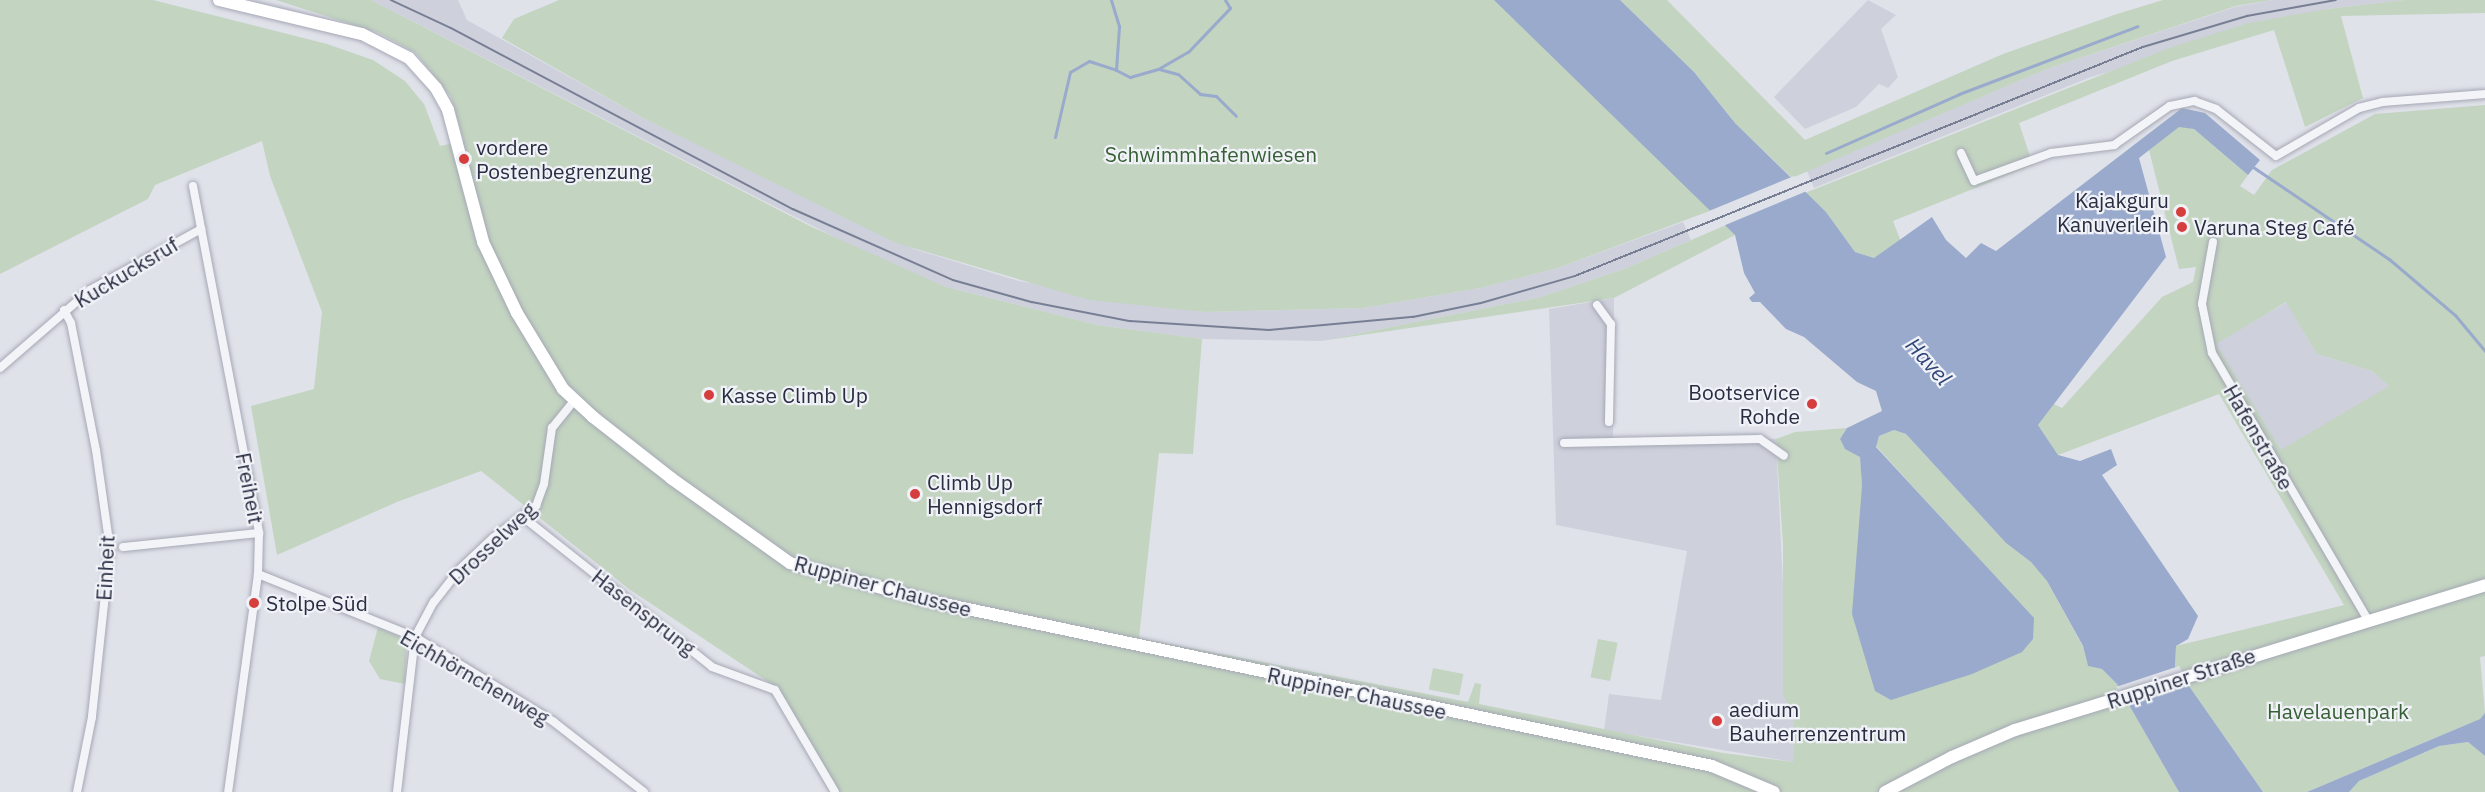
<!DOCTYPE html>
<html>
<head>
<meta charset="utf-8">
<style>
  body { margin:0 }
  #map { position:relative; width:2485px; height:792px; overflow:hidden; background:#e0e2ea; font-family:"IBM Plex Sans",sans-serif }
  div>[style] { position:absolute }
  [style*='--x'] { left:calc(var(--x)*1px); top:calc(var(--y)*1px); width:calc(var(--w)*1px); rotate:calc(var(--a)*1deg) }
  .built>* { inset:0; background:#ced1dc }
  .green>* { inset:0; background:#c3d4c1; transform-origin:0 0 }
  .water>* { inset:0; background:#9ac }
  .pier>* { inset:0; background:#e0e2ea }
  .stream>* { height:3px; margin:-1.5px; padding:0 1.5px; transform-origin:1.5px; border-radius:1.5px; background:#9ac }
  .roads { filter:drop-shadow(0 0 2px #a5a8b4) drop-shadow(0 0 2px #a5a8b4) }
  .street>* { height:8px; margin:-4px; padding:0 4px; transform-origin:4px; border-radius:4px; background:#f3f4f8 }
  .secondary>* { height:12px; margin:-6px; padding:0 6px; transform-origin:6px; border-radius:6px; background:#fff }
  .tram>* { height:1.5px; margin:-0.75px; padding:0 0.75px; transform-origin:0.75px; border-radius:0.75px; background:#787f94 }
  .dots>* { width:16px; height:16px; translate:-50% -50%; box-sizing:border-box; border:3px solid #f0f2f7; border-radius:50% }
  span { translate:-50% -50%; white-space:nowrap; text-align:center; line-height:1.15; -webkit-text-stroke:4.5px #f0f2f7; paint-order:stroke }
  .poi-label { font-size:21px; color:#282d42 }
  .left { translate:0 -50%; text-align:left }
  .right { translate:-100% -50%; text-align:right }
  .park-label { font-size:21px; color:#365f34 }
  .street-label { font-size:21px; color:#282d42 }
  .water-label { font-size:22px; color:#2f4578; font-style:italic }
</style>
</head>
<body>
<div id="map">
  <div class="built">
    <i style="clip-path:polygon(371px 0,458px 0,467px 20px,645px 119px,914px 249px,1019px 281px,1206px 312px,1363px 308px,1480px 288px,1558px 268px,1683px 222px,1691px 240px,1624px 269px,1541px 297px,1321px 341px,1202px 339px,1097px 325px,946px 287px,860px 250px)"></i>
    <i style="clip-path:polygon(1868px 0,1896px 15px,1881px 29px,1898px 77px,1888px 88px,1879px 84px,1856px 107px,1805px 129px,1774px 97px)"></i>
    <i style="clip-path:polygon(2272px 0,2405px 0,2327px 9px,2091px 77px,1814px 188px,1807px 171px,2047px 69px,2235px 7px)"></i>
    <i style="clip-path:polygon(1614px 298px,1613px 439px,1776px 439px,1789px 711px,1794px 720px,1793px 762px,1604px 730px,1609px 694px,1661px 700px,1687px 551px,1556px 525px,1549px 309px)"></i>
    <i style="clip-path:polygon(2287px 302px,2317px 354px,2372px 371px,2390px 386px,2281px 451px,2215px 343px)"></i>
  </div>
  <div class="green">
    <i style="clip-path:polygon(0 0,153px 0,327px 44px,373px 60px,405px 81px,424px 104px,440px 146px,464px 141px,451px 97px,416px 53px,379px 33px,276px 0,371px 0,810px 226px,946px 287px,1097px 325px,1202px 339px,1193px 454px,1159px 453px,1139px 638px,1468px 702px,1475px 683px,1481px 684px,1479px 704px,1723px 753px,1793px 762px,1794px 720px,1783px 694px,1783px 545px,1776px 439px,1795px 432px,1847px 428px,1840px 439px,1845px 449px,1860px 456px,1862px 486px,2033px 618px,1876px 446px,1879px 436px,1894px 430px,1906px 434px,2006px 543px,2031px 562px,2047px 581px,2083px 647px,2088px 666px,2102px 669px,2117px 684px,2179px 792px,837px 792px,776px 687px,629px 589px,481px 471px,397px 502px,277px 555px,251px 406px,314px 389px,322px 312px,270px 176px,262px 141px,155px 185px,148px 199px,0 274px)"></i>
    <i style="clip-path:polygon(559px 0,1499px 0,1712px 210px,1558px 268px,1480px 288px,1363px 308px,1206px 312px,1089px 300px,896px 243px,645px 119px,502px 38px,514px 19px)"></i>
    <i style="clip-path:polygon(1620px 0,1667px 0,1805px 140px,2003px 54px,2117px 14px,2163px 0,2272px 0,2236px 6px,2047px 69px,1792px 178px,1735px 123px,1694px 72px)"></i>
    <i style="clip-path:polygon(2405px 0,2485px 0,2485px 13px,2341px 16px,2363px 98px,2305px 127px,2274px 30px,2172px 61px,2019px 123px,2033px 165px,1893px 221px,1901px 242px,1874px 258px,1855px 252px,1826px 212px,1805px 193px,2169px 48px,2249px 23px,2327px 9px)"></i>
    <i style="clip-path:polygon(evenodd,2485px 105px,2485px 656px,2480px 657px,2485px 713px,2480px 719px,2307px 792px,2263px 792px,2175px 666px,2176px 646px,2344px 605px,2219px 394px,2058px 455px,2038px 425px,2054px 404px,2062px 408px,2162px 297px,2193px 282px,2196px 267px,2179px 269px,2149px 150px,2179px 126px,2194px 129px,2248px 175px,2240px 186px,2254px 195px,2272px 170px,2375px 114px,2485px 105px,2286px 302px,2317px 354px,2372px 371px,2389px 386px,2281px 450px,2216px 344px,2286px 302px)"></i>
    <i style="clip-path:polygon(1726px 225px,1735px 235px,1614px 298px,1321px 341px,1541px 297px,1624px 269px)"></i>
    <i style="clip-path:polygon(378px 627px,407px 640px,405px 684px,380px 679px,369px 661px)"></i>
    <i style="left:1598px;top:639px;width:20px;height:39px;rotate:11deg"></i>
    <i style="left:1433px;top:668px;width:31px;height:22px;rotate:11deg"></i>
    <i style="clip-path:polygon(2468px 742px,2485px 756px,2485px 792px,2349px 792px,2359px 781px,2439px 746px)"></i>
  </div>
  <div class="water">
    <i style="clip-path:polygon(1494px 0,1620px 0,1694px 72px,1735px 123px,1826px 212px,1855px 252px,1874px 258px,1932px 217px,1946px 240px,1966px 258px,1981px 243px,1996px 251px,2182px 108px,2205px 113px,2260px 160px,2248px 175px,2194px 129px,2179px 127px,2139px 158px,2166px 257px,2038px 425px,2058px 455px,2080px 461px,2111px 449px,2117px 465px,2102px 475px,2198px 616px,2188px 639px,2176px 646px,2175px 666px,2263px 792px,2179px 792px,2117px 684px,2102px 669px,2088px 666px,2083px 646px,2047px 581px,2031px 562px,2006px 543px,1906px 434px,1894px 430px,1879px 436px,1876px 447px,2034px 618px,2033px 639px,2022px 652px,1972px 674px,1891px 700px,1875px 691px,1852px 614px,1862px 486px,1860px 457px,1845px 449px,1840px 439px,1847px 428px,1882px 411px,1876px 391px,1857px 382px,1804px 337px,1786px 329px,1760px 302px,1752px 302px,1749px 298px,1755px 293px,1744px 273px,1735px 235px)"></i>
    <i style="clip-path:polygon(2485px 713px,2485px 756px,2468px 742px,2439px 746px,2359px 781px,2349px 792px,2307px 792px,2480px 719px)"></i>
  </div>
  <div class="pier">
    <i style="clip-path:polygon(1794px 176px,1807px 191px,1723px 226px,1709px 211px)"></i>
    <i style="clip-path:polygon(2179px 666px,2191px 685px,2128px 706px,2116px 687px)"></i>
  </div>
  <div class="stream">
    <i style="--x:1111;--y:0;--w:28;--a:73"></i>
    <i style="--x:1119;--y:27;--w:43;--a:94"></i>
    <i style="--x:1116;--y:70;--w:16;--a:27"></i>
    <i style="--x:1130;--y:77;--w:29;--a:-16"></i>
    <i style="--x:1158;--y:69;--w:34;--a:-30"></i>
    <i style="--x:1188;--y:52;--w:61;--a:-46.3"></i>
    <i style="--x:1230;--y:8;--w:9;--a:-122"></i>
    <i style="--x:1159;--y:69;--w:20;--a:15"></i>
    <i style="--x:1178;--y:74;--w:30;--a:42"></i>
    <i style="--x:1200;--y:94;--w:16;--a:7"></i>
    <i style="--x:1216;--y:96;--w:28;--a:45"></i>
    <i style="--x:1055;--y:137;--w:67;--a:-77"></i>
    <i style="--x:1070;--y:72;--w:22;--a:-30"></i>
    <i style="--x:1089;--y:61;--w:28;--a:18"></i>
    <i style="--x:1826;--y:153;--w:145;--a:-23.9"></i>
    <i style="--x:1959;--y:94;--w:191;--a:-20.8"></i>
    <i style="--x:2253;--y:167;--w:164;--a:34.1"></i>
    <i style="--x:2389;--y:259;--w:87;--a:40.3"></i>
    <i style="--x:2455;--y:315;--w:47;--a:50.2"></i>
  </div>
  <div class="roads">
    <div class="street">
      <i style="--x:1961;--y:153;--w:31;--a:65"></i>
      <i style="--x:1974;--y:181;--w:82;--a:-20"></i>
      <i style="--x:2051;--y:153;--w:64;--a:-7.2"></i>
      <i style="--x:2114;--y:145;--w:68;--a:-34.9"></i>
      <i style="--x:2170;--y:106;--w:25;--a:-12"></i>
      <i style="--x:2194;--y:101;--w:23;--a:20"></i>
      <i style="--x:2216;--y:109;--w:76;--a:38.1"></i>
      <i style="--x:2276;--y:156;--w:96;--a:-30"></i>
      <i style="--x:2359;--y:108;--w:25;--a:-14"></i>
      <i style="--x:2383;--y:102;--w:102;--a:-4.5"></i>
      <i style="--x:193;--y:186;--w:353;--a:79.2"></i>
      <i style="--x:259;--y:533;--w:41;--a:91.4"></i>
      <i style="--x:258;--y:574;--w:220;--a:97.8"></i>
      <i style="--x:2213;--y:242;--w:63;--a:100.1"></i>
      <i style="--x:2202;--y:304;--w:50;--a:78.5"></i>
      <i style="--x:2212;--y:353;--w:307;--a:59.7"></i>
      <i style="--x:1597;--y:305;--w:24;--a:54"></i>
      <i style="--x:1611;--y:324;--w:98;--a:91.2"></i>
      <i style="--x:64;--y:310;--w:15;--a:62"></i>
      <i style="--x:71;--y:323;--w:129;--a:78.9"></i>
      <i style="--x:96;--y:450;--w:99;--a:81.9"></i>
      <i style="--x:110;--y:548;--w:170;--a:96.1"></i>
      <i style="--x:92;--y:717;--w:76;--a:101.3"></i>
      <i style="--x:0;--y:368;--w:119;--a:-40.9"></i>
      <i style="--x:90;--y:290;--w:127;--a:-28.8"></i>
      <i style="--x:1564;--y:443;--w:196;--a:-1.2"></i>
      <i style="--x:1760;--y:439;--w:29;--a:35"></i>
      <i style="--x:523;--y:517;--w:241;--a:38.4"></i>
      <i style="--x:712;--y:667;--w:67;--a:20.1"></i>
      <i style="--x:775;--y:690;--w:118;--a:59.5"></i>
      <i style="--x:123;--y:547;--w:137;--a:-5.9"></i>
      <i style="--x:258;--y:574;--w:169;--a:21.9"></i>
      <i style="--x:415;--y:637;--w:163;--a:31.4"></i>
      <i style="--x:554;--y:722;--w:114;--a:37.9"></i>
      <i style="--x:397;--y:792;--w:156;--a:-83.4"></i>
      <i style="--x:415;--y:637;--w:40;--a:-62"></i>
      <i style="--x:434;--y:602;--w:41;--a:-52"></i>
      <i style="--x:459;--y:570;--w:47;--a:-43.3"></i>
      <i style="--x:493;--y:538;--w:54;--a:-36.7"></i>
      <i style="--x:536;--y:506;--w:23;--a:-70"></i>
      <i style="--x:544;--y:484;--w:57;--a:-81.9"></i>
      <i style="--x:552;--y:428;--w:35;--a:-51"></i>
    </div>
    <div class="secondary">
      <i style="--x:219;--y:0;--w:147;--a:13.4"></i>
      <i style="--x:362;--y:34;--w:53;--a:27.1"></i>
      <i style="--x:409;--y:58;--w:40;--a:48"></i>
      <i style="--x:436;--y:88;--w:25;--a:61"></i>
      <i style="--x:448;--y:110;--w:137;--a:75.1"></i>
      <i style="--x:483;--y:242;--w:79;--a:64.4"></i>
      <i style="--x:517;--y:313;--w:89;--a:58.8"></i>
      <i style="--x:563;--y:389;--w:41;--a:43"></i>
      <i style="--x:593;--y:417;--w:99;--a:38"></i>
      <i style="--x:671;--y:478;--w:146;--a:35.5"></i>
      <i style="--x:790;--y:563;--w:145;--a:15.2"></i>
      <i style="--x:930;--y:601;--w:799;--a:11.91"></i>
      <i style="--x:1712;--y:766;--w:67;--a:22.8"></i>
      <i style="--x:1885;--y:792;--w:76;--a:-27.6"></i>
      <i style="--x:1952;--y:757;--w:69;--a:-23.2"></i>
      <i style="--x:2015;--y:730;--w:492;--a:-17.1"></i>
    </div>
  </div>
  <div class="tram">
    <i style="--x:391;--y:0;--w:66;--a:25"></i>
    <i style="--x:451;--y:28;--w:387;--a:27.9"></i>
    <i style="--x:793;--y:209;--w:175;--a:23.9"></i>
    <i style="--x:953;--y:280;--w:82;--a:15.6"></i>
    <i style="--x:1032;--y:302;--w:100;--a:11"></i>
    <i style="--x:1130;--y:321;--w:139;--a:3.7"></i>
    <i style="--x:1269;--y:330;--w:145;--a:-5.2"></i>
    <i style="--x:1413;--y:317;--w:69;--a:-11.6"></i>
    <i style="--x:1481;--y:303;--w:98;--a:-16"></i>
    <i style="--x:1575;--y:276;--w:612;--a:-21.96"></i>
    <i style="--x:2143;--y:47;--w:109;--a:-16.6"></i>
    <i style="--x:2247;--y:16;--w:90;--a:-10.2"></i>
  </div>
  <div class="dots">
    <i style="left:464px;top:159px;background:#d63e3e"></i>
    <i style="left:2181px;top:212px;background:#d63e3e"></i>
    <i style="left:2182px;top:227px;background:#d63e3e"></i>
    <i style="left:709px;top:395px;background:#d63e3e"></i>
    <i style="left:1812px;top:404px;background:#d63e3e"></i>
    <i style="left:915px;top:494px;background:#d63e3e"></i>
    <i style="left:254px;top:603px;background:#d63e3e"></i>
    <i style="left:1717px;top:721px;background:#d63e3e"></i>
  </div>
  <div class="poi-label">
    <span class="left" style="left:476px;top:159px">vordere<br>Postenbegrenzung</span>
    <span class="right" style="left:2169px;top:212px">Kajakguru<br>Kanuverleih</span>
    <span class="left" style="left:2194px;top:227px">Varuna Steg Café</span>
    <span class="right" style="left:1800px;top:404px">Bootservice<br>Rohde</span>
    <span class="left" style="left:721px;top:395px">Kasse Climb Up</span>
    <span class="left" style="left:927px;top:494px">Climb Up<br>Hennigsdorf</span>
    <span class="left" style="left:266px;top:603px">Stolpe Süd</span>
    <span class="left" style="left:1729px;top:721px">aedium<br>Bauherrenzentrum</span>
  </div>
  <div class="park-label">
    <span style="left:1211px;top:154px">Schwimmhafenwiesen</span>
    <span style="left:2338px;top:711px">Havelauenpark</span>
  </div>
  <div class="street-label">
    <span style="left:126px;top:272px;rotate:-31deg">Kuckucksruf</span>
    <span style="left:2259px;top:437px;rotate:60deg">Hafenstraße</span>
    <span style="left:250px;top:488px;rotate:79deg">Freiheit</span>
    <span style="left:492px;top:543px;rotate:-43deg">Drosselweg</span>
    <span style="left:105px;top:568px;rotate:-87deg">Einheit</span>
    <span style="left:883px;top:586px;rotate:15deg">Ruppiner Chaussee</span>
    <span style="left:644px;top:612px;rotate:38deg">Hasensprung</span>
    <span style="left:475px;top:677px;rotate:30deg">Eichhörnchenweg</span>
    <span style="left:2181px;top:678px;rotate:-18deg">Ruppiner Straße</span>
    <span style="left:1357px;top:693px;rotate:12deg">Ruppiner Chaussee</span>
  </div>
  <div class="water-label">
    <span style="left:1929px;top:361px;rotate:48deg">Havel</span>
  </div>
</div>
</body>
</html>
